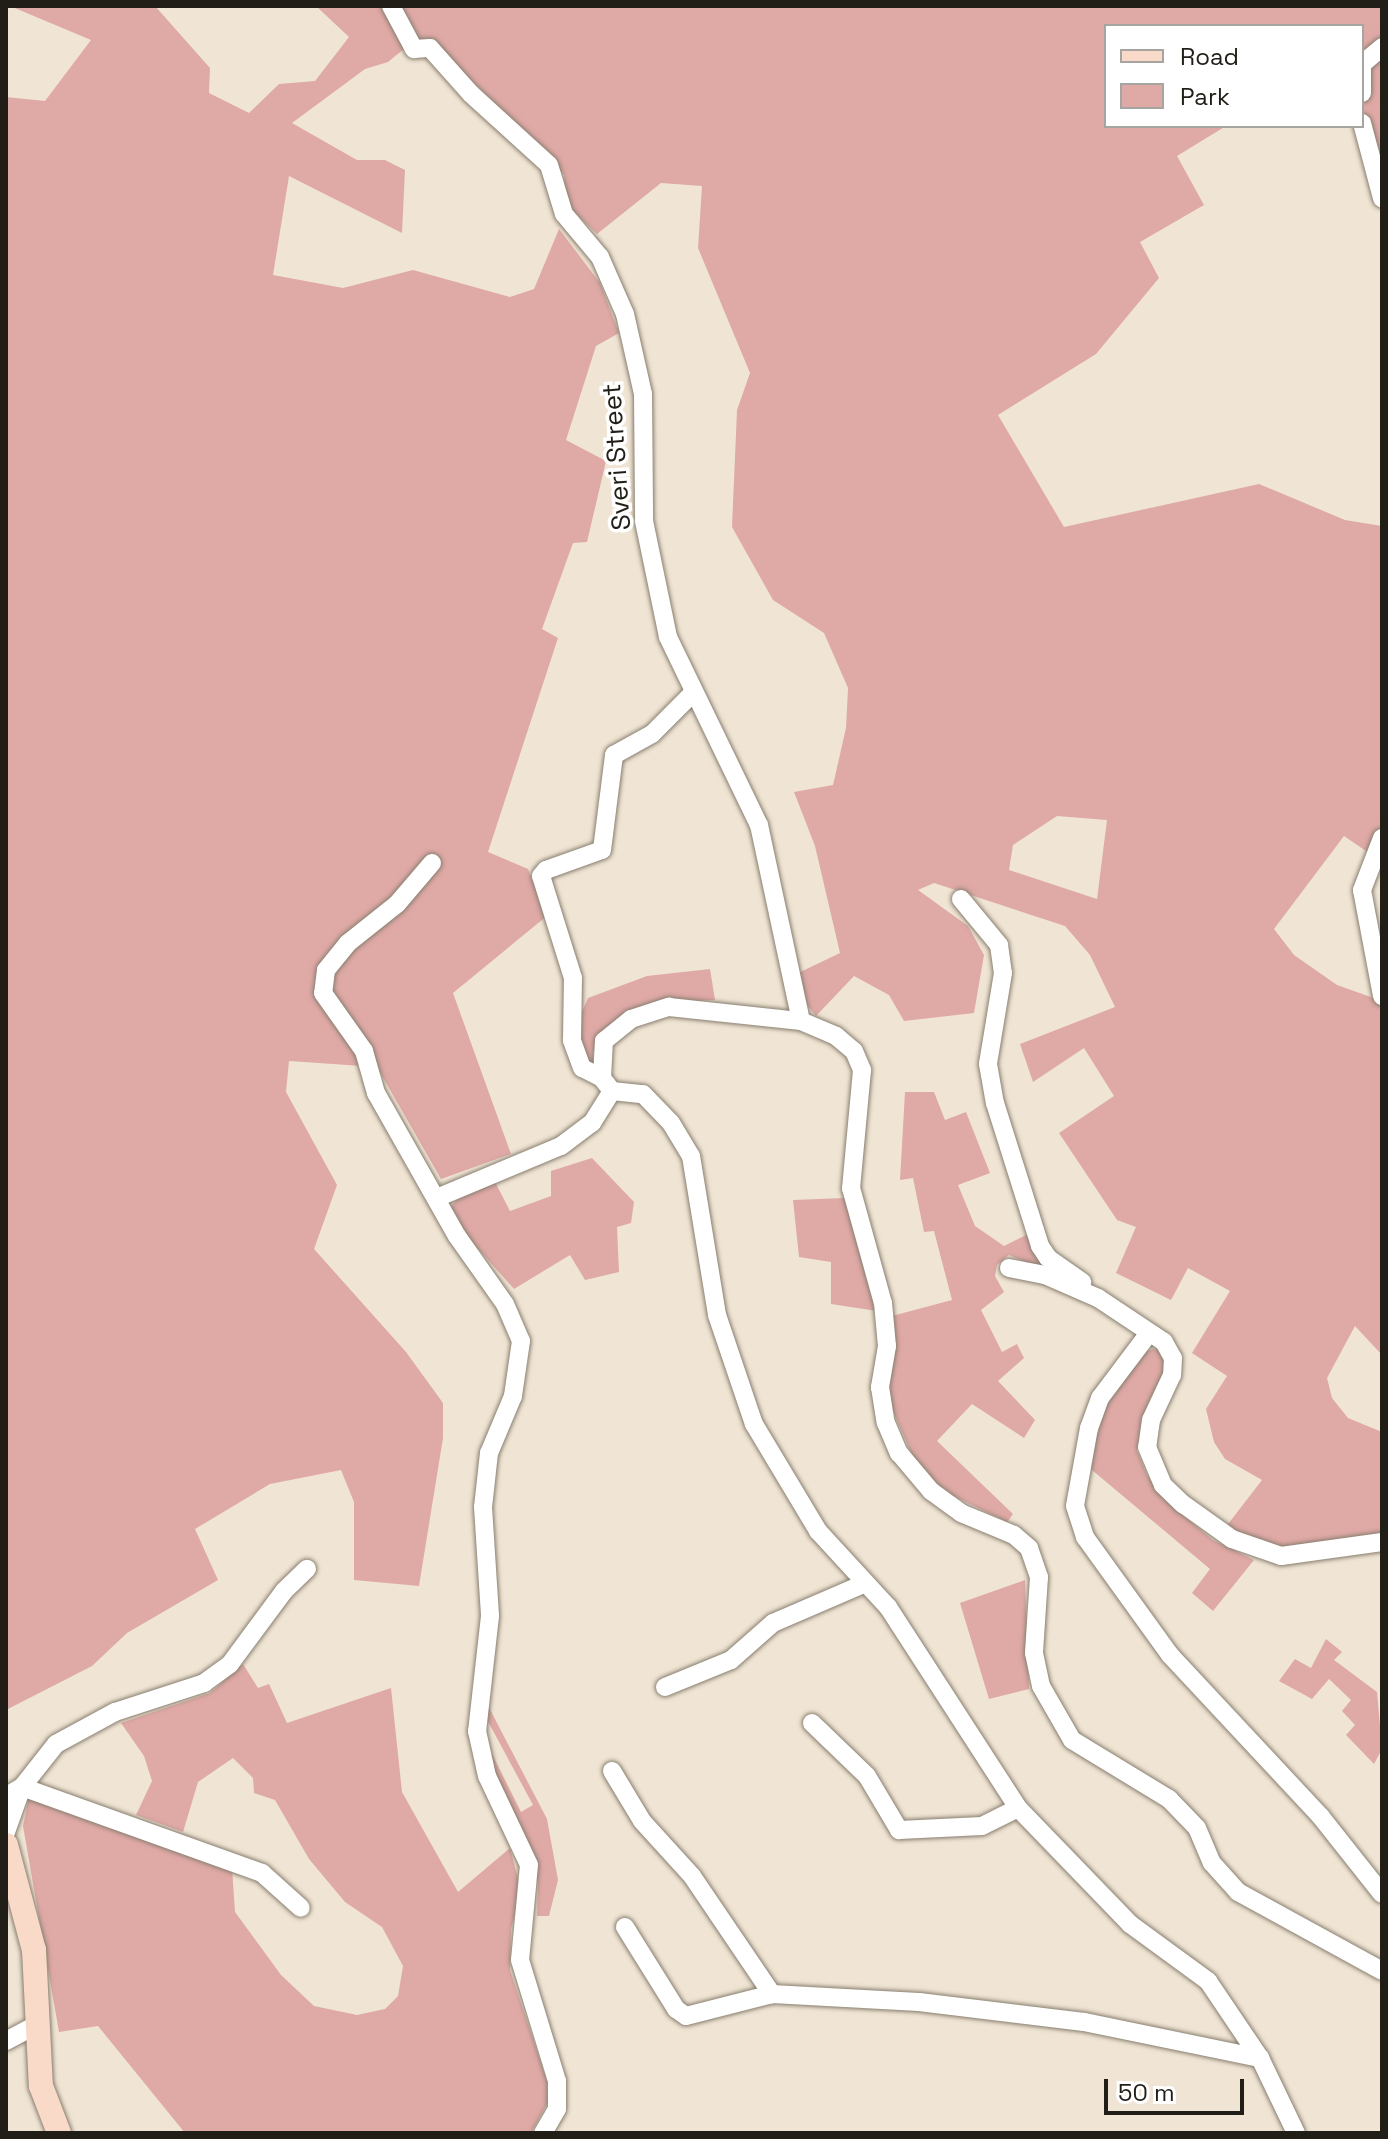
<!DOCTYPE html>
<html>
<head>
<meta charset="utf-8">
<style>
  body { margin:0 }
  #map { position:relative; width:1388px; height:2139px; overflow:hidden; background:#f0e5d4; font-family:"Space Grotesk",sans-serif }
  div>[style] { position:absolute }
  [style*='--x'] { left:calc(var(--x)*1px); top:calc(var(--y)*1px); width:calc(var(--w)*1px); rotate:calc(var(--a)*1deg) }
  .green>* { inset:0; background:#dfa9a6 }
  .roads { filter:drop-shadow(0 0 2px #887e6f) drop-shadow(0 0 2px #887e6f) }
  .street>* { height:18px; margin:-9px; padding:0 9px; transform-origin:9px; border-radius:9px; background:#fff }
  .secondary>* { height:24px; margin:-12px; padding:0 12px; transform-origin:12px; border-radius:12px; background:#f9dac8 }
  span { translate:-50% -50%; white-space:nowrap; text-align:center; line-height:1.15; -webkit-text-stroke:7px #fff; paint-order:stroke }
  .street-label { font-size:26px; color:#211d17 }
  .frame { position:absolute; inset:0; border:8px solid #211d17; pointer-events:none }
  .legend { position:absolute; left:1104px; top:24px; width:260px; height:104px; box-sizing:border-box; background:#fff; border:2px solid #a6a5a2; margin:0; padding:10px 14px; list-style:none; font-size:24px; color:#211d17 }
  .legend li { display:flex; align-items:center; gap:16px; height:40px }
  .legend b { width:40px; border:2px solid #a6a5a2 }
  .scale { position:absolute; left:1104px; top:2079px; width:140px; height:36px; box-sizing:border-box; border:4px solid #211d17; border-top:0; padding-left:10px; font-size:24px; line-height:28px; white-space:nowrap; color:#211d17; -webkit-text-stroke:6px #fff; paint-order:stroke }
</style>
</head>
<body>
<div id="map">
  <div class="green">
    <i style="clip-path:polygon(evenodd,10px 6px,155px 6px,210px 68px,209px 93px,249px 113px,279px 84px,315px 81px,349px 37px,316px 6px,1382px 6px,1382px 174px,1362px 108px,1362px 26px,1106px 26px,1106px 126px,1226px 126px,1177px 156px,1204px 205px,1140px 242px,1159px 278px,1096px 354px,998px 415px,1064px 527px,1259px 484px,1345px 520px,1382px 526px,1382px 862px,1344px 836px,1274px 929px,1294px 955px,1337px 985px,1382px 1001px,1382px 1355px,1355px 1326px,1327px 1378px,1332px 1398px,1348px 1418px,1382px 1432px,1382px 1539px,1284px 1551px,1225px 1528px,1262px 1480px,1225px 1459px,1214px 1442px,1206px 1409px,1227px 1376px,1192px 1353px,1230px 1291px,1188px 1268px,1171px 1300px,1116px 1273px,1136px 1227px,1117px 1220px,1059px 1133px,1114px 1096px,1084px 1048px,1033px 1082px,1020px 1044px,1115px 1007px,1090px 955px,1065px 926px,934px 883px,918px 890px,968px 926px,984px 955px,974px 1013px,904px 1021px,889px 995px,854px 976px,816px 1016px,807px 1005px,794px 975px,840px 953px,815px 846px,794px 792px,833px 785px,846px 728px,848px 688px,824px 633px,773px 600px,732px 527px,737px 410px,750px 373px,698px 248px,702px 186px,661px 183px,597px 234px,566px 204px,564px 175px,549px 156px,430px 40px,416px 39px,388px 62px,365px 69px,292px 123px,357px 160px,385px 160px,405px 170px,402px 233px,289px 176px,273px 275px,343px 288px,413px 270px,510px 297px,534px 289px,559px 229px,600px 283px,619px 333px,596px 346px,566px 440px,606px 461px,587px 542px,573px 543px,542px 629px,558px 638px,488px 852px,528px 869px,548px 915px,453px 993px,511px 1154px,441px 1179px,377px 1067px,289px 1061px,286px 1092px,337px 1185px,314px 1249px,406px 1352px,443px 1403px,443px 1438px,419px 1586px,354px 1580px,354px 1502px,341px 1470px,270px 1484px,195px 1529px,218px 1580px,127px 1633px,92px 1666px,6px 1710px,6px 97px,45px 101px,91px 40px,10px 6px,1057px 816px,1107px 820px,1097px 899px,1009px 870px,1013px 845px,1057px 816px)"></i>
    <i style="clip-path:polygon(710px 969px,715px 1000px,652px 1003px,620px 1016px,593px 1051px,593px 1069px,581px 1050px,578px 1021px,588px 998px,647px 976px)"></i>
    <i style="clip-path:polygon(905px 1092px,934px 1092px,945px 1120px,966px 1112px,990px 1173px,958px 1185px,975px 1226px,1004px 1246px,1030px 1233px,1075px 1284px,1009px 1255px,997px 1265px,995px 1276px,1004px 1292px,981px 1310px,1002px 1352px,1017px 1344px,1024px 1358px,998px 1381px,1035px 1420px,1024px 1438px,972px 1404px,937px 1441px,1013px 1514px,1007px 1522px,937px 1488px,914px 1459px,888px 1400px,892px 1316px,952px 1300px,934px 1231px,924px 1232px,913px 1178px,900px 1180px)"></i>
    <i style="clip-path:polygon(592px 1158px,634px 1202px,631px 1223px,617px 1227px,619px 1272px,585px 1280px,570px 1255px,514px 1289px,455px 1223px,451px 1207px,460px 1195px,494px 1180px,510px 1211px,551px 1196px,551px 1171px)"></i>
    <i style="clip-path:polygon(845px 1198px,877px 1311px,831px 1304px,831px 1262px,799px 1257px,793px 1200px)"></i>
    <i style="clip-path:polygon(1153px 1349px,1160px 1350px,1168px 1369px,1143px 1418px,1137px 1451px,1147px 1475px,1167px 1502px,1213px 1540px,1254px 1560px,1213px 1611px,1192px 1593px,1210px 1569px,1086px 1465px,1104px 1405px,1142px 1353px)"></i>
    <i style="clip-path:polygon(1025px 1580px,1029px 1689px,989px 1699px,960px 1603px)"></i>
    <i style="clip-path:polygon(1326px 1639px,1342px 1652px,1334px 1660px,1377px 1692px,1382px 1749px,1374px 1764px,1346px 1735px,1355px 1725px,1342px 1711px,1351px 1700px,1329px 1679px,1312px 1699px,1279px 1681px,1295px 1659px,1311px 1668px)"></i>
    <i style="clip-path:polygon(243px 1664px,258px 1688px,269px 1684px,287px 1723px,391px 1688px,402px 1792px,458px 1892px,510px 1848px,521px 1890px,511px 1929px,510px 1970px,547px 2081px,548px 2102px,531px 2133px,185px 2133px,98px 2026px,59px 2032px,23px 1826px,29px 1797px,232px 1868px,235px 1912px,281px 1975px,314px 2006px,357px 2015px,385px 2009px,398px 1996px,403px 1966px,382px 1927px,345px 1902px,309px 1859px,275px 1800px,254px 1793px,253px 1778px,233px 1758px,198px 1782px,183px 1832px,136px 1815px,152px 1781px,144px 1756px,121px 1723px,210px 1693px)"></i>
    <i style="clip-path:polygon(483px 1696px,547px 1819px,558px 1880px,549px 1916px,537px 1916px,538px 1883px,532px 1859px,492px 1773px,486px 1742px,521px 1812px,533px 1805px,485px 1716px)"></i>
  </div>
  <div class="roads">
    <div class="street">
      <i style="--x:391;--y:6;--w:49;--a:61.9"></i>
      <i style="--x:414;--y:49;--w:16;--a:-4"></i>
      <i style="--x:430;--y:48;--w:62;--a:48.3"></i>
      <i style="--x:471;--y:94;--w:105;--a:42.3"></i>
      <i style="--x:549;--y:165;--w:51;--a:73"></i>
      <i style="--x:564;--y:214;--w:56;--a:50.1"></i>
      <i style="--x:600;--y:257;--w:62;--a:66.3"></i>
      <i style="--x:625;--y:314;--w:82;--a:77.3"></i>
      <i style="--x:643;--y:394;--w:127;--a:89.5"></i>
      <i style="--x:644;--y:521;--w:118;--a:78.3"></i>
      <i style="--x:668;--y:637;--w:209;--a:64.2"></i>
      <i style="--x:759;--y:825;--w:200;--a:77.9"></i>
      <i style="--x:1362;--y:93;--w:29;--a:-90"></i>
      <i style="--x:1362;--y:64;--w:26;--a:-40"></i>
      <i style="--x:1362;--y:123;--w:78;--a:75.1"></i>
      <i style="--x:1382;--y:838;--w:56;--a:111"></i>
      <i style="--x:1362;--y:890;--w:108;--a:79.3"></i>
      <i style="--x:432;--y:863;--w:54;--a:130.5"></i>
      <i style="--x:397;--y:904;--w:63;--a:141.5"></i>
      <i style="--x:348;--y:943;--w:35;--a:129"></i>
      <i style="--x:326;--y:970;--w:23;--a:97"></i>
      <i style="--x:323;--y:993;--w:71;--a:54.7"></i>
      <i style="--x:364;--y:1051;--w:44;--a:74.1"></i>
      <i style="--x:376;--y:1093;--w:164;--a:60.5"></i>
      <i style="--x:457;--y:1236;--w:83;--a:54.8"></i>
      <i style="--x:505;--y:1304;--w:40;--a:66.6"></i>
      <i style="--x:521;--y:1341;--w:56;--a:98.3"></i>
      <i style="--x:513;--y:1396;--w:62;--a:112.8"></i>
      <i style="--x:489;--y:1453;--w:54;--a:96.3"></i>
      <i style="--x:483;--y:1507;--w:109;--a:86.3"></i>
      <i style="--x:490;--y:1616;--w:116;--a:96.4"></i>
      <i style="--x:477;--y:1731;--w:46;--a:77.5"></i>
      <i style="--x:487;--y:1776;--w:98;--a:64.7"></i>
      <i style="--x:529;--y:1865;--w:95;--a:95.4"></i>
      <i style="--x:520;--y:1960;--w:127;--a:73"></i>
      <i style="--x:557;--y:2081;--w:28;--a:90"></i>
      <i style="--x:557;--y:2109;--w:28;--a:120"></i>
      <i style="--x:961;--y:899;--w:60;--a:50.4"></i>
      <i style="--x:999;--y:945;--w:28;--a:82"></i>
      <i style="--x:1003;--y:973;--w:92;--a:99.4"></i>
      <i style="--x:988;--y:1064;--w:40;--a:80"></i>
      <i style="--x:995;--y:1103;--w:150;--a:72.5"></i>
      <i style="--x:1040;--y:1246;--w:14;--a:56"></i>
      <i style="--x:1048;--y:1258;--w:42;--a:35.2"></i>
      <i style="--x:602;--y:1078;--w:22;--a:-153"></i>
      <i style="--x:582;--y:1068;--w:30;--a:-110"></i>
      <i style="--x:572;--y:1040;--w:62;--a:-89.1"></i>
      <i style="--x:573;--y:978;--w:107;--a:-107.4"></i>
      <i style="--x:541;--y:876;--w:8;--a:-50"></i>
      <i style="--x:546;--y:870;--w:59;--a:-19.7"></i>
      <i style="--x:602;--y:850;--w:96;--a:-82.8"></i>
      <i style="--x:614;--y:755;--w:43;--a:-28.9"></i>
      <i style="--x:652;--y:734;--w:58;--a:-45"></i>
      <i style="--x:612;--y:1091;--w:16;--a:-128"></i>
      <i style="--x:602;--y:1078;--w:37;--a:-87"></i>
      <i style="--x:604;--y:1041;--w:35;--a:-39"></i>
      <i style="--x:631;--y:1019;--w:40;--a:-18"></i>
      <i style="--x:669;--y:1007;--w:133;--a:6.1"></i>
      <i style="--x:801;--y:1021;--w:38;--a:23"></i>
      <i style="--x:836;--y:1036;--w:23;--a:40"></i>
      <i style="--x:854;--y:1051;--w:21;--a:67"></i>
      <i style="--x:862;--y:1070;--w:119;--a:95.3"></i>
      <i style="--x:851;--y:1188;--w:119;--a:74.5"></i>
      <i style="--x:883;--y:1303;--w:43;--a:84.7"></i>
      <i style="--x:887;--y:1346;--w:42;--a:99.7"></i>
      <i style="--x:880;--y:1387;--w:36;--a:81"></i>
      <i style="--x:886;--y:1423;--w:33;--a:67"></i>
      <i style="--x:899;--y:1453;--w:50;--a:49.9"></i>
      <i style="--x:931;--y:1491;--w:37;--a:36"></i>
      <i style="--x:961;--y:1513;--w:57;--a:22.5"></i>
      <i style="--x:1014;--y:1535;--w:20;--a:41"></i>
      <i style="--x:1029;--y:1548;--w:31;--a:71"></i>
      <i style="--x:1039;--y:1577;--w:76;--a:93.8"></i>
      <i style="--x:1034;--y:1653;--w:34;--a:78"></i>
      <i style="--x:1041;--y:1686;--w:62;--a:60.1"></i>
      <i style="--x:1072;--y:1740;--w:114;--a:31.3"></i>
      <i style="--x:1169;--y:1799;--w:40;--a:46"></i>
      <i style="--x:1197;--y:1828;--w:38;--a:67"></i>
      <i style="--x:1212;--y:1863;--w:39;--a:48"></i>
      <i style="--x:1238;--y:1892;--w:164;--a:28.7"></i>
      <i style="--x:612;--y:1091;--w:31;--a:6"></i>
      <i style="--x:643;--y:1094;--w:40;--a:46"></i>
      <i style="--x:671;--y:1123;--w:39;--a:59"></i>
      <i style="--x:691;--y:1156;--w:161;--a:80.7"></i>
      <i style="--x:717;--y:1315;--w:115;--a:71.3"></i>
      <i style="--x:754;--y:1424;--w:125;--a:59.1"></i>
      <i style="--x:818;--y:1531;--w:103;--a:47.4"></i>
      <i style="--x:888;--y:1607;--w:239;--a:57.1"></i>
      <i style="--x:1018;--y:1808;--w:161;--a:46"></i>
      <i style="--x:1130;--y:1924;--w:97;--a:36.2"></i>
      <i style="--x:1208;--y:1981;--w:93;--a:56"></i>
      <i style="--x:1260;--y:2058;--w:83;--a:64.4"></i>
      <i style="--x:439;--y:1197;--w:132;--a:-22.7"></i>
      <i style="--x:561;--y:1146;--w:39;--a:-37"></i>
      <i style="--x:592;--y:1123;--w:38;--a:-58"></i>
      <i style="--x:1009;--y:1268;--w:37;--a:11"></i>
      <i style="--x:1045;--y:1275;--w:58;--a:23.5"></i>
      <i style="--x:1098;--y:1298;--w:79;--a:33.7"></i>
      <i style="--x:1164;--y:1342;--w:18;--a:61"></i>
      <i style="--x:1173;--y:1358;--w:17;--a:93"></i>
      <i style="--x:1172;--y:1375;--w:50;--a:115"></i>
      <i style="--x:1151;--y:1420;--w:27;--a:98"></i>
      <i style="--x:1147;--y:1447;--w:41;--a:67.2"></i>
      <i style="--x:1163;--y:1485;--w:28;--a:44"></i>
      <i style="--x:1183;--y:1504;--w:60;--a:35.5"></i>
      <i style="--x:1232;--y:1539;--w:52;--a:19.1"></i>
      <i style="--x:1281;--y:1556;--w:102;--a:-7.9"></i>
      <i style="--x:1149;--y:1333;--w:81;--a:127"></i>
      <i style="--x:1100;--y:1398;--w:32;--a:110"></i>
      <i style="--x:1089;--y:1428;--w:79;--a:100.2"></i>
      <i style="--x:1075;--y:1506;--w:33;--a:72"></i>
      <i style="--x:1085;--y:1537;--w:145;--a:54.2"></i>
      <i style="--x:1170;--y:1655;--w:221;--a:47"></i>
      <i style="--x:1321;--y:1817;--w:98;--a:51.6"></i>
      <i style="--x:665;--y:1687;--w:71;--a:-22.2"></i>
      <i style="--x:731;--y:1660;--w:56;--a:-41.4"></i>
      <i style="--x:773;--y:1623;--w:101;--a:-23.3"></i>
      <i style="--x:812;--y:1723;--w:76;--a:43.9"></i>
      <i style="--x:867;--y:1776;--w:63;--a:59.3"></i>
      <i style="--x:899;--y:1830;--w:83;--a:-2.8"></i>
      <i style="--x:982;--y:1826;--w:40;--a:-26.6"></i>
      <i style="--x:612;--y:1771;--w:58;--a:59"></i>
      <i style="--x:642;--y:1821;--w:74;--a:47.7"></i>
      <i style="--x:692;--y:1876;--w:143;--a:55.9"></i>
      <i style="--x:13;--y:1792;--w:10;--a:-29"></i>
      <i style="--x:22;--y:1787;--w:255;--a:19.7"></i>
      <i style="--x:262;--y:1873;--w:52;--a:41.9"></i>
      <i style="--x:6;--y:1832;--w:48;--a:-70.4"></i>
      <i style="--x:22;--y:1787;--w:55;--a:-51.7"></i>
      <i style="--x:56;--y:1744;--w:67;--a:-28.5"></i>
      <i style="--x:115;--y:1712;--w:94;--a:-18"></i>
      <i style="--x:204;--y:1683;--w:32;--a:-36"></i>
      <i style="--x:230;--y:1664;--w:91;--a:-53.5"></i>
      <i style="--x:284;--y:1591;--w:32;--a:-44"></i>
      <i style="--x:625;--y:1927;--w:97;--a:58.1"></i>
      <i style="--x:676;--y:2009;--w:12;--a:35"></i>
      <i style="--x:686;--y:2016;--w:89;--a:-14.3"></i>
      <i style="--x:772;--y:1994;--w:147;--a:3.1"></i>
      <i style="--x:919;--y:2002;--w:166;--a:6.9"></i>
      <i style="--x:1084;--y:2022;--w:180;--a:11.6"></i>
      <i style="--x:6;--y:2041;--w:34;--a:-28"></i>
    </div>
    <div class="secondary">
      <i style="--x:6;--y:1845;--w:109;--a:75.1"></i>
      <i style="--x:34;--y:1950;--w:136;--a:87.1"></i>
      <i style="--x:41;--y:2086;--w:50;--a:69"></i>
    </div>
  </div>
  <div class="street-label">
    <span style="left:617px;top:457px;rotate:-94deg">Sveri Street</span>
  </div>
  <div class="frame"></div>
  <ul class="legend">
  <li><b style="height:10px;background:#f9dac8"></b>Road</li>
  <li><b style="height:22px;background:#dfa9a6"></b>Park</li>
  </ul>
  <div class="scale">50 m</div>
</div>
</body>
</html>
